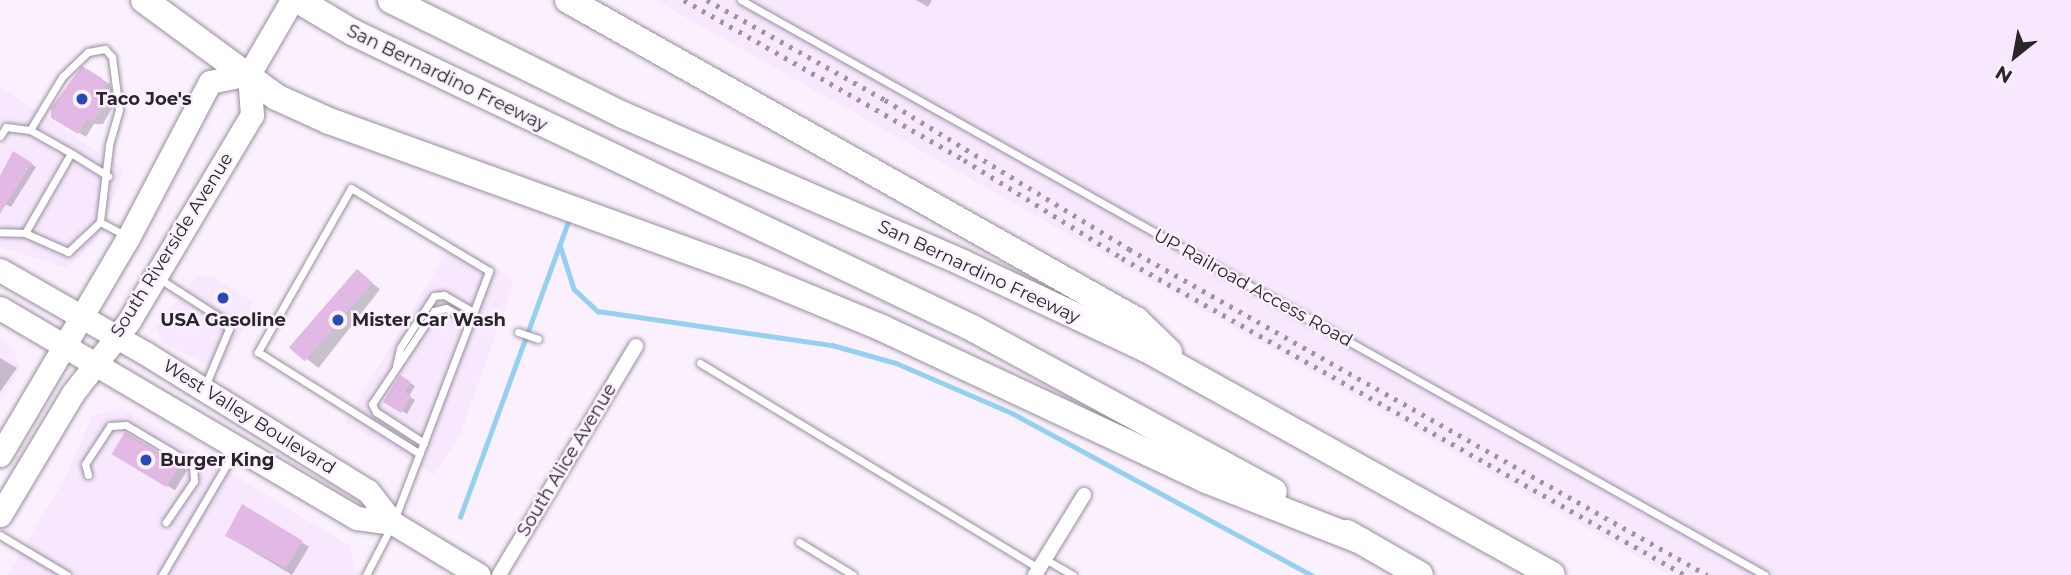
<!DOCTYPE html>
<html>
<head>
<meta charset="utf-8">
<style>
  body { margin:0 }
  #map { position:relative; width:2071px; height:575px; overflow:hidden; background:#fbf1fe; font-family:Montserrat,sans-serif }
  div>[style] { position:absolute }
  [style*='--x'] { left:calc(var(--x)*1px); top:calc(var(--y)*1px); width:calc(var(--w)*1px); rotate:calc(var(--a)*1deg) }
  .built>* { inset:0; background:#f8e8fe }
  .shadow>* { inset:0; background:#0003; transform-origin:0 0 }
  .stream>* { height:4.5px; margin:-2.25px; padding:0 2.25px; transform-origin:2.25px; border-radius:2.25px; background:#96d0f0 }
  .building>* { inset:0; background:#e2b9e4; transform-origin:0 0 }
  .roads { filter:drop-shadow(0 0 2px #988e9c) drop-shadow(0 0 2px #988e9c) }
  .lane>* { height:7px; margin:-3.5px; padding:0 3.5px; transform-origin:3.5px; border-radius:3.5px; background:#fff }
  .street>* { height:14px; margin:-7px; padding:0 7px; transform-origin:7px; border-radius:7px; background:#fff }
  .primary>* { height:23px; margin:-11.5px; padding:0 11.5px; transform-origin:11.5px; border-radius:11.5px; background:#fff }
  .highway>* { height:26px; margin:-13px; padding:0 13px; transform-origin:13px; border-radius:13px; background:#fff }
  .rail>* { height:4.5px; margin-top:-2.25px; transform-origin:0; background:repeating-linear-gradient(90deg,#9c959e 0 3.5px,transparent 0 10.5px) }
  .dots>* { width:19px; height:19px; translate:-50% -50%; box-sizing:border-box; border:4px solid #fbf1fe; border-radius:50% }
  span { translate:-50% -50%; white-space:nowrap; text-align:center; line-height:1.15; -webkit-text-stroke:5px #fbf1fe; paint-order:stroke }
  .street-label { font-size:18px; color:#29252a }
  .poi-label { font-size:18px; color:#29252a; font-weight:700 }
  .left { translate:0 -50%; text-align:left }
  .north { position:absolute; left:1980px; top:21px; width:70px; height:70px; -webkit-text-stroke:5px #fbf1fe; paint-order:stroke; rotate:211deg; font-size:19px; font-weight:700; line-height:28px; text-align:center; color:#29252a }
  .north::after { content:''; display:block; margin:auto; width:24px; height:32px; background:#29252a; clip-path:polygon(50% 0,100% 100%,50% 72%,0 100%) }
</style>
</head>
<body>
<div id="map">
  <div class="built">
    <i style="clip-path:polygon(655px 0,2071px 0,2071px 575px,1670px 575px)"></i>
    <i style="clip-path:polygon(0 86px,124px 170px,96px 241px,67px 268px,0 247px)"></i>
    <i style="clip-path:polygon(453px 242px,509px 276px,513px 287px,460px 434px,435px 475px,345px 422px)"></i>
    <i style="clip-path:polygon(198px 275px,211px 276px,251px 300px,250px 318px,219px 371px,163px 343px,155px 327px)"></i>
    <i style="clip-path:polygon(0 339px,12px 346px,20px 368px,0 402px)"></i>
    <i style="clip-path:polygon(122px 407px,350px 546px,354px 569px,366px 575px,7px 575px,66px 476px,92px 416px)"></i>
  </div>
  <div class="shadow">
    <i style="clip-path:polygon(916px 0,932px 0,928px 7px)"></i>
    <i style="clip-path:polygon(83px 68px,110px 84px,115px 103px,103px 124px,94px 124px,86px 137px,53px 117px)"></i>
    <i style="clip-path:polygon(14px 153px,36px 167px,11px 207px,0 201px,0 179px)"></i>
    <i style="left:358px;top:272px;width:28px;height:100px;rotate:38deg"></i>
    <i style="clip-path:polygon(0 358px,17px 368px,0 392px)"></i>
    <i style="clip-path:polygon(400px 377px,415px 386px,409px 396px,415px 400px,407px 414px,386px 401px)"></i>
    <i style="left:126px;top:434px;width:71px;height:23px;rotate:31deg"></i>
    <i style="left:243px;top:507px;width:77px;height:33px;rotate:31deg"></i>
  </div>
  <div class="stream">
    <i style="--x:560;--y:245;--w:46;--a:72.3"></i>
    <i style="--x:574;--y:289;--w:33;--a:43"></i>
    <i style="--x:598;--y:311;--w:236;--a:8.3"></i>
    <i style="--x:832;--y:345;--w:66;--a:15.7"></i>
    <i style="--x:896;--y:363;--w:126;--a:23.3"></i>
    <i style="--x:1012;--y:413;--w:341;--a:28.4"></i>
    <i style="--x:460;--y:517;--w:317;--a:-69.9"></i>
  </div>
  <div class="building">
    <i style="clip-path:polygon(82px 66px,102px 78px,108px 98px,95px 120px,86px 120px,78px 134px,51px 118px,51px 108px)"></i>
    <i style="clip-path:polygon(13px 151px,32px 163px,0 214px,0 176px)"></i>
    <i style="left:357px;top:269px;width:21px;height:104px;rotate:41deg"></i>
    <i style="clip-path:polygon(400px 375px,411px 382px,405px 392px,411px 396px,401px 413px,383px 402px)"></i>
    <i style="left:125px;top:432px;width:64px;height:26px;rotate:31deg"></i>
    <i style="clip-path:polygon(242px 504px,303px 541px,286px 568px,225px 536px)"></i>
  </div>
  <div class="roads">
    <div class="lane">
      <i style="--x:741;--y:0;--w:1174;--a:29.32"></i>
      <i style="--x:30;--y:130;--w:47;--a:29.3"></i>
      <i style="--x:0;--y:136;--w:11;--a:-56"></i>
      <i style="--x:6;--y:127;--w:24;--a:7"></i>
      <i style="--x:30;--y:130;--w:62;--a:-58.9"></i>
      <i style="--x:62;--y:77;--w:36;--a:-44"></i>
      <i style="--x:88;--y:52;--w:17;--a:-10"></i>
      <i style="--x:105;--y:49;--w:11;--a:49"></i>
      <i style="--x:112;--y:57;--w:53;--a:82.5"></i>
      <i style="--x:119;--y:110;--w:37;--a:106"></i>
      <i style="--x:109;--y:146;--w:77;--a:96.8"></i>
      <i style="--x:100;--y:222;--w:44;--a:136.8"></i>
      <i style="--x:68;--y:252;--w:47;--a:-156.2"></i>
      <i style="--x:25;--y:233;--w:25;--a:-178"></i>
      <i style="--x:100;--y:222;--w:27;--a:28"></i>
      <i style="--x:25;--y:233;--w:92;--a:-60.1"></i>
      <i style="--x:71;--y:153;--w:44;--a:31.9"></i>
      <i style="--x:160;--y:279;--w:74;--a:32.8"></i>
      <i style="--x:222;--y:319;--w:12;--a:55"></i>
      <i style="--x:229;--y:329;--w:62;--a:112.8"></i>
      <i style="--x:518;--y:332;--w:21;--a:19"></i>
      <i style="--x:700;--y:363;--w:396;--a:31.2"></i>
      <i style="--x:396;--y:366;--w:18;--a:-77"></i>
      <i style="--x:400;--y:348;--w:62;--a:-56.8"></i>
      <i style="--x:434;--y:296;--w:10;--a:-6"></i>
      <i style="--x:444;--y:295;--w:34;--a:30"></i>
      <i style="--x:424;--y:443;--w:57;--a:-147.1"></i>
      <i style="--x:376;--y:412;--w:9;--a:-117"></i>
      <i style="--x:372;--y:404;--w:112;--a:-56.3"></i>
      <i style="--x:434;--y:311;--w:12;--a:-14"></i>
      <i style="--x:446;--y:308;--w:28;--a:30"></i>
      <i style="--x:88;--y:475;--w:11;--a:-105"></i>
      <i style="--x:85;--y:464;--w:45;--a:-56.7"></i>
      <i style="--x:110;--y:426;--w:16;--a:-4"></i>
      <i style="--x:126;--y:425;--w:51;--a:30.6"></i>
      <i style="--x:170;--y:451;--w:27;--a:33"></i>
      <i style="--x:193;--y:466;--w:15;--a:86"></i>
      <i style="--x:194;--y:481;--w:50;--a:124.3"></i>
      <i style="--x:0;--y:535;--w:78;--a:30.8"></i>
      <i style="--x:799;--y:542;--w:63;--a:31.4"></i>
      <i style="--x:1045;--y:559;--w:32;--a:30"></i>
      <i style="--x:162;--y:575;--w:146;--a:-59.6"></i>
      <i style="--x:366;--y:575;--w:59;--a:-62.6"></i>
      <i style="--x:393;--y:523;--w:270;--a:-69.1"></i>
      <i style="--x:489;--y:271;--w:161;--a:-149"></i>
      <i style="--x:351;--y:188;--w:189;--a:119.6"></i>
      <i style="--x:258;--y:352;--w:191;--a:32.2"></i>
    </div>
    <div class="street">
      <i style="--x:499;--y:575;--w:267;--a:-59.1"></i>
      <i style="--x:1035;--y:575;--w:94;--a:-58.5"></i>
    </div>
    <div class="primary">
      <i style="--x:0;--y:270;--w:167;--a:29.8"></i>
      <i style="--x:145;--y:353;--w:262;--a:31.8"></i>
      <i style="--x:368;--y:491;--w:41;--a:52"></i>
      <i style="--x:393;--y:523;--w:100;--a:31.2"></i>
      <i style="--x:0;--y:308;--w:414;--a:30.5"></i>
      <i style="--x:357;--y:518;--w:36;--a:8"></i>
      <i style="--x:0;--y:455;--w:252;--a:-59.5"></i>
      <i style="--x:128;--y:238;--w:176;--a:-62.3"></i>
      <i style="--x:210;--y:82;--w:40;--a:-12"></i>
      <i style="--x:0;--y:515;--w:142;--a:-59.1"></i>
      <i style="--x:73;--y:393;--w:91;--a:-52.1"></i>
      <i style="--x:129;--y:321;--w:240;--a:-59.2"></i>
      <i style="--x:252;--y:115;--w:41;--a:-94.2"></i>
      <i style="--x:249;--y:74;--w:86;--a:-59.8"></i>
    </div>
    <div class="highway">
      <i style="--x:144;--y:0;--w:164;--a:36.3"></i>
      <i style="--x:276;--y:97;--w:58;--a:24.4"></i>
      <i style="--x:329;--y:121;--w:441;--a:19.9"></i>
      <i style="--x:744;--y:271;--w:149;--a:22.4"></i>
      <i style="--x:882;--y:328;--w:358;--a:25.1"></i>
      <i style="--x:1206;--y:480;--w:167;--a:21.5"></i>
      <i style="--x:298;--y:0;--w:63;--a:30.7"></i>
      <i style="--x:352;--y:32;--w:689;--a:25.52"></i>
      <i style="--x:974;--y:329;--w:341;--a:28.5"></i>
      <i style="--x:391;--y:0;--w:259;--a:26.4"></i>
      <i style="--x:623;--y:115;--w:371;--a:23.5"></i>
      <i style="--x:963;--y:263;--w:204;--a:25.2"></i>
      <i style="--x:1148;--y:350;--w:462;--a:29.1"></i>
      <i style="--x:568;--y:0;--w:652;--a:29.4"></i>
      <i style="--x:1136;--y:320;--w:46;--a:44.1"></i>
      <i style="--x:1347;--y:533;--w:84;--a:29.9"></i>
    </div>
  </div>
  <div class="rail">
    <i style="--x:684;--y:0;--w:322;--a:29.7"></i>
    <i style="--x:964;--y:160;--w:186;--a:31.8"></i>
    <i style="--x:1122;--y:258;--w:646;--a:29.38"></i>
    <i style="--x:707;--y:0;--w:204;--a:29.3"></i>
    <i style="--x:885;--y:100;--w:286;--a:31.4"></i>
    <i style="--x:1129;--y:249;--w:664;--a:29.42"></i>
  </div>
  <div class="dots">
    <i style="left:82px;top:99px;background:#2c47b8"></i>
    <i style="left:223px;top:298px;background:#2c47b8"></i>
    <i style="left:338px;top:320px;background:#2c47b8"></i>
    <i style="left:146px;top:460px;background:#2c47b8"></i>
  </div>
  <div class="street-label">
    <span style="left:447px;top:78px;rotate:26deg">San Bernardino Freeway</span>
    <span style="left:172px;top:245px;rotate:-58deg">South Riverside Avenue</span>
    <span style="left:979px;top:272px;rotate:25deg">San Bernardino Freeway</span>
    <span style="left:1253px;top:288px;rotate:29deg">UP Railroad Access Road</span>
    <span style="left:249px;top:417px;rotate:32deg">West Valley Boulevard</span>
    <span style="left:567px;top:460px;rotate:-59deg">South Alice Avenue</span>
  </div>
  <div class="poi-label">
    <span class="left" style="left:96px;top:99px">Taco Joe's</span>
    <span style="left:223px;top:320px">USA Gasoline</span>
    <span class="left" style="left:352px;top:320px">Mister Car Wash</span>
    <span class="left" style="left:160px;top:460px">Burger King</span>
  </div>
  <div class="north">N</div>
</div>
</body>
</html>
